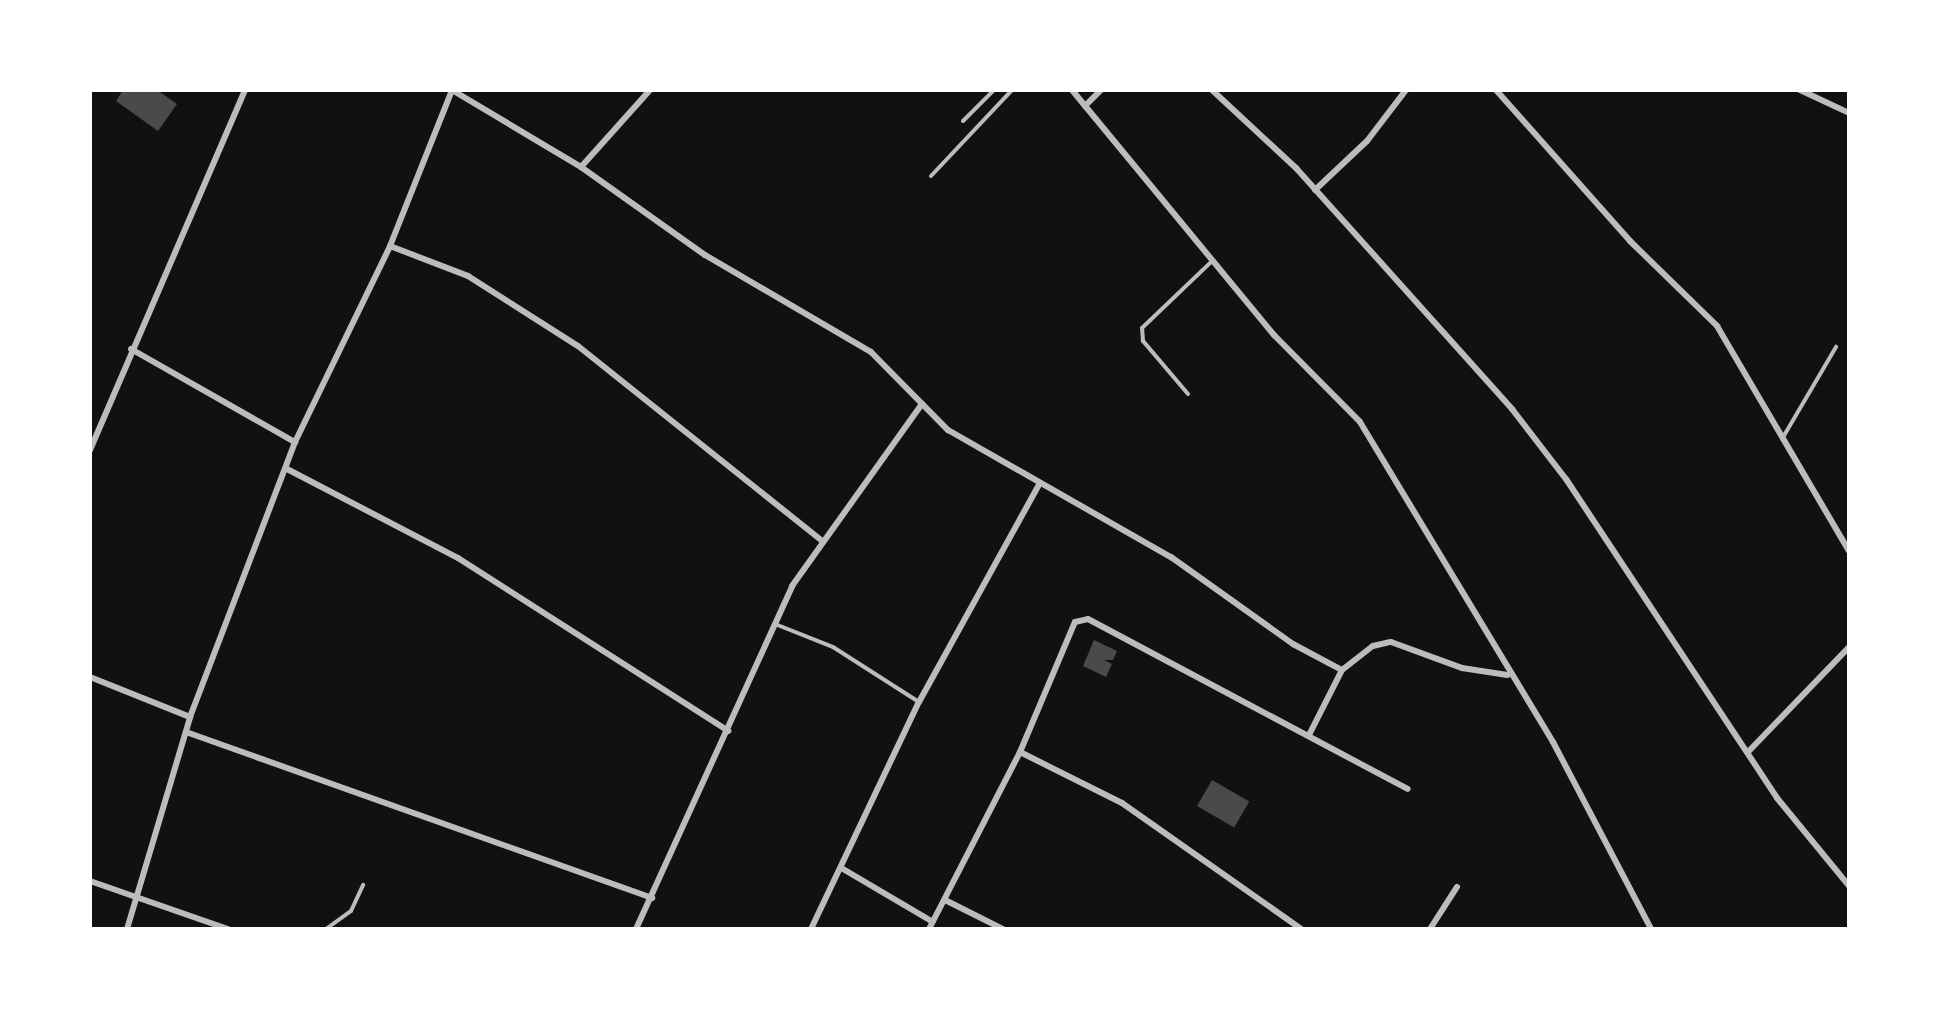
<!DOCTYPE html>
<html>
<head>
<meta charset="utf-8">
<style>
  body { margin:0 }
  #map { position:relative; width:1939px; height:1019px; overflow:hidden; background:#111; font-family:"Nunito Sans",sans-serif }
  div>[style] { position:absolute }
  [style*='--x'] { left:calc(var(--x)*1px); top:calc(var(--y)*1px); width:calc(var(--w)*1px); rotate:calc(var(--a)*1deg) }
  .building>* { inset:0; background:#4a4a4a; transform-origin:0 0 }
  .service>* { height:4px; margin:-2px; padding:0 2px; transform-origin:2px; border-radius:2px; background:#bcbcbc }
  .minor>* { height:6px; margin:-3px; padding:0 3px; transform-origin:3px; border-radius:3px; background:#bcbcbc }
  span { translate:-50% -50%; white-space:nowrap; text-align:center; line-height:1.15; -webkit-text-stroke:9px #fff; paint-order:stroke }
  .frame { position:absolute; inset:0; border:92px solid #fff; pointer-events:none }
</style>
</head>
<body>
<div id="map">
  <div class="building">
    <i style="clip-path:polygon(123px 90px,157px 90px,177px 104px,158px 131px,116px 101px)"></i>
    <i style="clip-path:polygon(1094px 640px,1117px 651px,1113px 660px,1104px 660px,1112px 664px,1106px 677px,1083px 666px)"></i>
    <i style="left:1212px;top:780px;width:43px;height:30px;rotate:30deg"></i>
  </div>
  <div class="service">
    <i style="--x:963;--y:121;--w:44;--a:-45"></i>
    <i style="--x:931;--y:176;--w:118;--a:-46.7"></i>
    <i style="--x:1188;--y:394;--w:70;--a:-130.3"></i>
    <i style="--x:1143;--y:341;--w:13;--a:-94"></i>
    <i style="--x:1142;--y:328;--w:95;--a:-43.7"></i>
    <i style="--x:1782;--y:439;--w:107;--a:-59.6"></i>
    <i style="--x:775;--y:624;--w:62;--a:21.6"></i>
    <i style="--x:833;--y:647;--w:102;--a:32.6"></i>
    <i style="--x:326;--y:929;--w:31;--a:-36"></i>
    <i style="--x:351;--y:911;--w:29;--a:-65"></i>
  </div>
  <div class="minor">
    <i style="--x:452;--y:90;--w:150;--a:30.8"></i>
    <i style="--x:581;--y:167;--w:152;--a:35.4"></i>
    <i style="--x:705;--y:255;--w:192;--a:30.3"></i>
    <i style="--x:871;--y:352;--w:110;--a:45.4"></i>
    <i style="--x:948;--y:430;--w:257;--a:29.7"></i>
    <i style="--x:1171;--y:557;--w:150;--a:35.5"></i>
    <i style="--x:1293;--y:644;--w:55;--a:28"></i>
    <i style="--x:1072;--y:90;--w:318;--a:50.5"></i>
    <i style="--x:1274;--y:335;--w:122;--a:45.3"></i>
    <i style="--x:1360;--y:422;--w:374;--a:58.9"></i>
    <i style="--x:1553;--y:742;--w:211;--a:62.3"></i>
    <i style="--x:1212;--y:90;--w:115;--a:42.9"></i>
    <i style="--x:1296;--y:168;--w:324;--a:48.1"></i>
    <i style="--x:1512;--y:409;--w:88;--a:52.4"></i>
    <i style="--x:1566;--y:479;--w:382;--a:56.5"></i>
    <i style="--x:1777;--y:798;--w:114;--a:50.7"></i>
    <i style="--x:1496;--y:90;--w:202;--a:48.4"></i>
    <i style="--x:1630;--y:241;--w:122;--a:44.3"></i>
    <i style="--x:1717;--y:326;--w:261;--a:59.6"></i>
    <i style="--x:1800;--y:90;--w:54;--a:25.1"></i>
    <i style="--x:1085;--y:106;--w:23;--a:-45"></i>
    <i style="--x:581;--y:167;--w:103;--a:-48.1"></i>
    <i style="--x:1315;--y:190;--w:71;--a:-43.3"></i>
    <i style="--x:1367;--y:141;--w:64;--a:-52.6"></i>
    <i style="--x:390;--y:246;--w:84;--a:21"></i>
    <i style="--x:468;--y:276;--w:130;--a:32.5"></i>
    <i style="--x:578;--y:346;--w:311;--a:38.6"></i>
    <i style="--x:131;--y:349;--w:189;--a:29.6"></i>
    <i style="--x:90;--y:450;--w:392;--a:-66.7"></i>
    <i style="--x:287;--y:469;--w:193;--a:27.5"></i>
    <i style="--x:458;--y:558;--w:321;--a:32.6"></i>
    <i style="--x:90;--y:677;--w:108;--a:21.8"></i>
    <i style="--x:186;--y:732;--w:495;--a:19.6"></i>
    <i style="--x:1309;--y:735;--w:73;--a:-63.1"></i>
    <i style="--x:1342;--y:670;--w:39;--a:-38"></i>
    <i style="--x:1373;--y:646;--w:18;--a:-13"></i>
    <i style="--x:1391;--y:642;--w:76;--a:20.1"></i>
    <i style="--x:1462;--y:668;--w:46;--a:8.8"></i>
    <i style="--x:1020;--y:752;--w:114;--a:26.6"></i>
    <i style="--x:1122;--y:803;--w:219;--a:35.1"></i>
    <i style="--x:1748;--y:752;--w:146;--a:-46.1"></i>
    <i style="--x:843;--y:869;--w:104;--a:30.5"></i>
    <i style="--x:90;--y:881;--w:146;--a:19.2"></i>
    <i style="--x:945;--y:900;--w:65;--a:26.6"></i>
    <i style="--x:127;--y:929;--w:221;--a:-73.4"></i>
    <i style="--x:190;--y:717;--w:294;--a:-69.1"></i>
    <i style="--x:295;--y:442;--w:218;--a:-64.1"></i>
    <i style="--x:390;--y:246;--w:168;--a:-68.3"></i>
    <i style="--x:636;--y:929;--w:377;--a:-65.5"></i>
    <i style="--x:792;--y:586;--w:224;--a:-54.5"></i>
    <i style="--x:811;--y:929;--w:251;--a:-64.6"></i>
    <i style="--x:919;--y:702;--w:247;--a:-61.1"></i>
    <i style="--x:929;--y:929;--w:199;--a:-62.8"></i>
    <i style="--x:1020;--y:752;--w:141;--a:-67.1"></i>
    <i style="--x:1075;--y:622;--w:13;--a:-13"></i>
    <i style="--x:1088;--y:619;--w:362;--a:28"></i>
    <i style="--x:1430;--y:929;--w:50;--a:-57.3"></i>
  </div>
  <div class="frame"></div>
</div>
</body>
</html>
